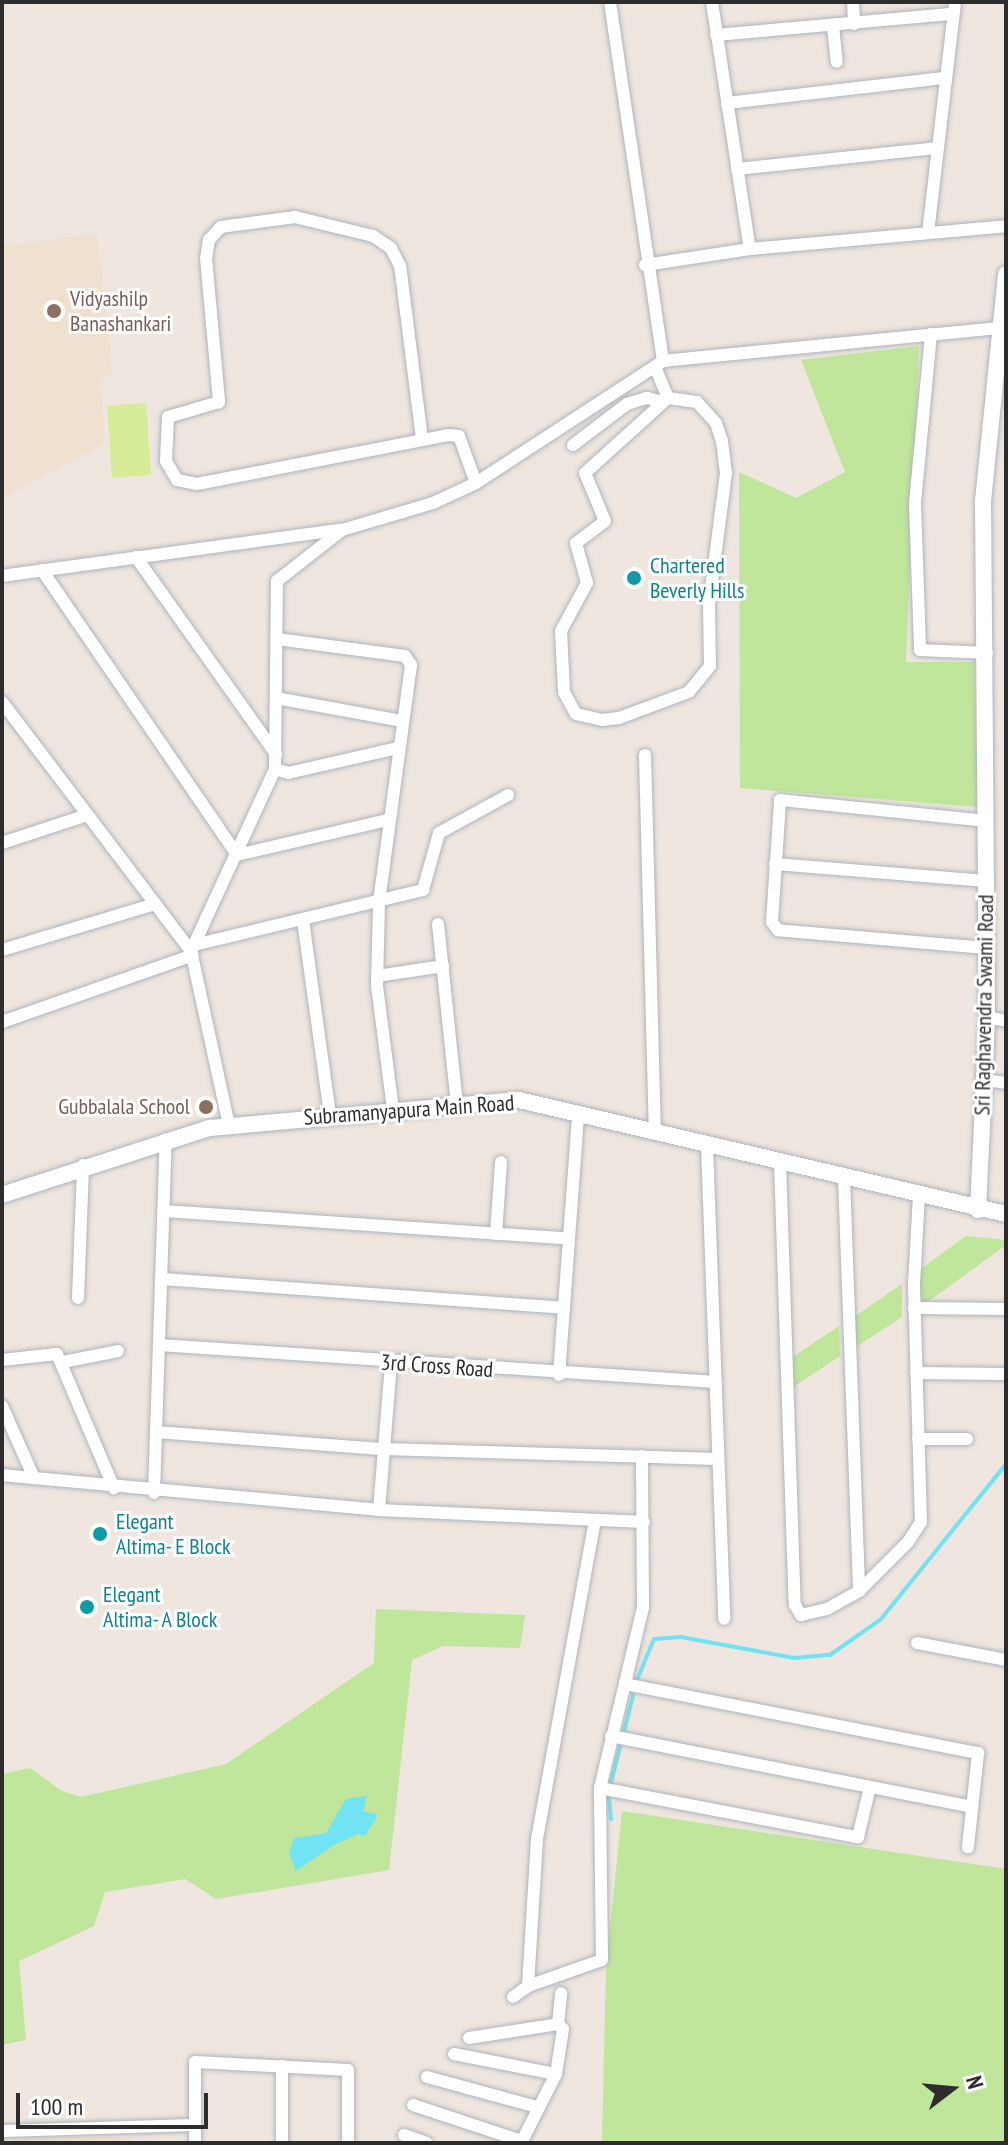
<!DOCTYPE html>
<html>
<head>
<meta charset="utf-8">
<style>
  body { margin:0 }
  #map { position:relative; width:1008px; height:2145px; overflow:hidden; background:#eee6df; font-family:"PT Sans Narrow",sans-serif }
  div>[style] { position:absolute }
  [style*='--x'] { left:calc(var(--x)*1px); top:calc(var(--y)*1px); width:calc(var(--w)*1px); rotate:calc(var(--a)*1deg) }
  .education>* { inset:0; background:#f0e0cf; transform-origin:0 0 }
  .green>* { inset:0; background:#c0e69b }
  .pitch>* { inset:0; background:#d5ed97; transform-origin:0 0 }
  .water>* { inset:0; background:#71e3f2 }
  .stream>* { height:4px; margin:-2px; padding:0 2px; transform-origin:2px; border-radius:2px; background:#71e3f2 }
  .roads { filter:drop-shadow(0 0 2px #afb4bd) drop-shadow(0 0 2px #afb4bd) }
  .street>* { height:12px; margin:-6px; padding:0 6px; transform-origin:6px; border-radius:6px; background:#fff }
  .secondary>* { height:16px; margin:-8px; padding:0 8px; transform-origin:8px; border-radius:8px; background:#fff }
  .dots>* { width:22px; height:22px; translate:-50% -50%; box-sizing:border-box; border:4px solid #fff; border-radius:50% }
  span { translate:-50% -50%; white-space:nowrap; text-align:center; line-height:1.15; -webkit-text-stroke:6px #fff; paint-order:stroke }
  .education-label { font-size:22px; color:#785e54 }
  .left { translate:0 -50%; text-align:left }
  .right { translate:-100% -50%; text-align:right }
  .culture-label { font-size:22px; color:#0d838f }
  .street-label { font-size:22px; color:#2d2d2d }
  .frame { position:absolute; inset:0; border:4px solid #2d2d2d; pointer-events:none }
  .north { position:absolute; left:912px; top:2049px; width:80px; height:80px; -webkit-text-stroke:6px #fff; paint-order:stroke; rotate:74deg; font-size:22px; font-weight:700; line-height:32px; text-align:center; color:#2d2d2d }
  .north::after { content:''; display:block; margin:auto; width:28px; height:36px; background:#2d2d2d; clip-path:polygon(50% 0,100% 100%,50% 72%,0 100%) }
  .scale { position:absolute; left:16px; top:2093px; width:192px; height:36px; box-sizing:border-box; border:4px solid #2d2d2d; border-top:0; padding-left:10px; font-size:24px; line-height:28px; white-space:nowrap; color:#2d2d2d; -webkit-text-stroke:6px #fff; paint-order:stroke }
</style>
</head>
<body>
<div id="map">
  <div class="education">
    <i style="clip-path:polygon(97px 233px,113px 376px,100px 378px,105px 443px,2px 499px,2px 246px)"></i>
    <i style="left:13px;top:2137px;width:120px;height:6px"></i>
  </div>
  <div class="green">
    <i style="clip-path:polygon(919px 346px,906px 662px,974px 662px,978px 807px,740px 788px,739px 472px,796px 498px,845px 472px,801px 360px)"></i>
    <i style="clip-path:polygon(966px 1236px,1006px 1240px,1006px 1245px,918px 1309px,918px 1271px)"></i>
    <i style="clip-path:polygon(902px 1284px,902px 1317px,853px 1349px,851px 1319px)"></i>
    <i style="clip-path:polygon(839px 1326px,840px 1356px,792px 1388px,791px 1358px)"></i>
    <i style="clip-path:polygon(376px 1609px,525px 1615px,520px 1648px,443px 1646px,412px 1660px,389px 1870px,216px 1899px,185px 1879px,105px 1892px,94px 1926px,19px 1961px,26px 2040px,2px 2045px,2px 1774px,30px 1768px,62px 1791px,81px 1797px,226px 1764px,374px 1663px)"></i>
    <i style="clip-path:polygon(622px 1811px,1006px 1869px,1006px 2143px,602px 2143px,606px 1968px)"></i>
  </div>
  <div class="pitch">
    <i style="left:146px;top:403px;width:72px;height:39px;rotate:86deg"></i>
  </div>
  <div class="water">
    <i style="clip-path:polygon(367px 1796px,363px 1811px,378px 1815px,365px 1836px,358px 1834px,334px 1845px,296px 1871px,289px 1853px,294px 1838px,326px 1833px,346px 1799px)"></i>
  </div>
  <div class="stream">
    <i style="--x:637;--y:1680;--w:44;--a:-67.5"></i>
    <i style="--x:654;--y:1639;--w:27;--a:-4"></i>
    <i style="--x:681;--y:1637;--w:115;--a:10.5"></i>
    <i style="--x:794;--y:1658;--w:36;--a:-5"></i>
    <i style="--x:830;--y:1655;--w:62;--a:-35.2"></i>
    <i style="--x:881;--y:1619;--w:199;--a:-51.1"></i>
    <i style="--x:624;--y:1732;--w:38;--a:-76"></i>
    <i style="--x:611;--y:1783;--w:38;--a:-76"></i>
    <i style="--x:609;--y:1799;--w:20;--a:84"></i>
  </div>
  <div class="roads">
    <div class="street">
      <i style="--x:712;--y:2;--w:250;--a:81.3"></i>
      <i style="--x:853;--y:2;--w:22;--a:87"></i>
      <i style="--x:833;--y:26;--w:36;--a:84"></i>
      <i style="--x:716;--y:35;--w:238;--a:-5.1"></i>
      <i style="--x:727;--y:103;--w:218;--a:-6.6"></i>
      <i style="--x:737;--y:169;--w:200;--a:-6"></i>
      <i style="--x:928;--y:233;--w:233;--a:-83.3"></i>
      <i style="--x:645;--y:265;--w:106;--a:-8.7"></i>
      <i style="--x:750;--y:249;--w:257;--a:-5.1"></i>
      <i style="--x:931;--y:334;--w:171;--a:95.4"></i>
      <i style="--x:915;--y:504;--w:146;--a:88"></i>
      <i style="--x:920;--y:650;--w:67;--a:2.6"></i>
      <i style="--x:663;--y:361;--w:339;--a:-5.6"></i>
      <i style="--x:655;--y:367;--w:34;--a:67"></i>
      <i style="--x:668;--y:398;--w:29;--a:8"></i>
      <i style="--x:697;--y:402;--w:28;--a:48"></i>
      <i style="--x:716;--y:423;--w:19;--a:72"></i>
      <i style="--x:722;--y:441;--w:32;--a:83"></i>
      <i style="--x:726;--y:473;--w:132;--a:97.4"></i>
      <i style="--x:709;--y:604;--w:62;--a:89.1"></i>
      <i style="--x:710;--y:666;--w:33;--a:129"></i>
      <i style="--x:689;--y:692;--w:75;--a:159.6"></i>
      <i style="--x:619;--y:718;--w:17;--a:173"></i>
      <i style="--x:602;--y:720;--w:27;--a:-167"></i>
      <i style="--x:576;--y:714;--w:25;--a:-119"></i>
      <i style="--x:564;--y:692;--w:61;--a:-92.8"></i>
      <i style="--x:561;--y:631;--w:55;--a:-61.6"></i>
      <i style="--x:587;--y:583;--w:41;--a:-105.4"></i>
      <i style="--x:576;--y:543;--w:36;--a:-37"></i>
      <i style="--x:605;--y:521;--w:52;--a:-112.6"></i>
      <i style="--x:585;--y:473;--w:112;--a:-42.1"></i>
      <i style="--x:422;--y:439;--w:174;--a:-97.2"></i>
      <i style="--x:400;--y:266;--w:20;--a:-117"></i>
      <i style="--x:391;--y:248;--w:22;--a:-146"></i>
      <i style="--x:373;--y:236;--w:80;--a:-166.3"></i>
      <i style="--x:295;--y:217;--w:75;--a:172.3"></i>
      <i style="--x:221;--y:227;--w:18;--a:133"></i>
      <i style="--x:209;--y:240;--w:18;--a:99"></i>
      <i style="--x:206;--y:258;--w:145;--a:84.8"></i>
      <i style="--x:219;--y:402;--w:53;--a:163.6"></i>
      <i style="--x:168;--y:417;--w:44;--a:92.6"></i>
      <i style="--x:166;--y:461;--w:22;--a:60"></i>
      <i style="--x:177;--y:480;--w:20;--a:11"></i>
      <i style="--x:197;--y:484;--w:257;--a:-11"></i>
      <i style="--x:449;--y:435;--w:10;--a:6"></i>
      <i style="--x:459;--y:436;--w:50;--a:70.1"></i>
      <i style="--x:573;--y:445;--w:68;--a:-37.2"></i>
      <i style="--x:627;--y:404;--w:21;--a:-17"></i>
      <i style="--x:647;--y:398;--w:16;--a:14"></i>
      <i style="--x:136;--y:557;--w:242;--a:54.6"></i>
      <i style="--x:42;--y:570;--w:345;--a:55.6"></i>
      <i style="--x:237;--y:855;--w:155;--a:-13.1"></i>
      <i style="--x:2;--y:576;--w:341;--a:-7.8"></i>
      <i style="--x:277;--y:639;--w:129;--a:7.6"></i>
      <i style="--x:405;--y:656;--w:11;--a:56"></i>
      <i style="--x:411;--y:665;--w:240;--a:97.7"></i>
      <i style="--x:379;--y:903;--w:83;--a:91.4"></i>
      <i style="--x:377;--y:986;--w:125;--a:82.6"></i>
      <i style="--x:276;--y:698;--w:129;--a:10.3"></i>
      <i style="--x:2;--y:702;--w:313;--a:52.8"></i>
      <i style="--x:191;--y:951;--w:178;--a:77.7"></i>
      <i style="--x:645;--y:755;--w:379;--a:88.5"></i>
      <i style="--x:275;--y:769;--w:14;--a:17"></i>
      <i style="--x:288;--y:773;--w:113;--a:-12.8"></i>
      <i style="--x:2;--y:843;--w:89;--a:-18.2"></i>
      <i style="--x:775;--y:864;--w:212;--a:4.6"></i>
      <i style="--x:303;--y:920;--w:196;--a:82.1"></i>
      <i style="--x:438;--y:924;--w:182;--a:84"></i>
      <i style="--x:194;--y:945;--w:236;--a:-13.5"></i>
      <i style="--x:423;--y:890;--w:59;--a:-74.3"></i>
      <i style="--x:439;--y:833;--w:79;--a:-28.8"></i>
      <i style="--x:986;--y:948;--w:209;--a:-175.1"></i>
      <i style="--x:778;--y:930;--w:10;--a:-127"></i>
      <i style="--x:772;--y:922;--w:122;--a:-86.2"></i>
      <i style="--x:780;--y:800;--w:207;--a:5.8"></i>
      <i style="--x:2;--y:950;--w:160;--a:-16.7"></i>
      <i style="--x:191;--y:951;--w:200;--a:-65.2"></i>
      <i style="--x:275;--y:769;--w:188;--a:-89.4"></i>
      <i style="--x:277;--y:581;--w:83;--a:-38.1"></i>
      <i style="--x:342;--y:530;--w:95;--a:-16.5"></i>
      <i style="--x:433;--y:503;--w:47;--a:-24.9"></i>
      <i style="--x:476;--y:483;--w:223;--a:-33.1"></i>
      <i style="--x:663;--y:361;--w:363;--a:-98.4"></i>
      <i style="--x:377;--y:976;--w:67;--a:-8.6"></i>
      <i style="--x:987;--y:1017;--w:19;--a:12"></i>
      <i style="--x:2;--y:1022;--w:202;--a:-19.3"></i>
      <i style="--x:985;--y:1080;--w:21;--a:8"></i>
      <i style="--x:707;--y:1146;--w:473;--a:87.9"></i>
      <i style="--x:780;--y:1162;--w:443;--a:88.1"></i>
      <i style="--x:795;--y:1605;--w:12;--a:59"></i>
      <i style="--x:801;--y:1615;--w:27;--a:-13"></i>
      <i style="--x:827;--y:1609;--w:37;--a:-29"></i>
      <i style="--x:859;--y:1591;--w:69;--a:-45"></i>
      <i style="--x:908;--y:1542;--w:24;--a:-57"></i>
      <i style="--x:921;--y:1522;--w:238;--a:-91.7"></i>
      <i style="--x:914;--y:1284;--w:89;--a:-86.8"></i>
      <i style="--x:844;--y:1178;--w:413;--a:87.9"></i>
      <i style="--x:163;--y:1211;--w:407;--a:3.9"></i>
      <i style="--x:496;--y:1234;--w:72;--a:-86"></i>
      <i style="--x:161;--y:1279;--w:404;--a:4.1"></i>
      <i style="--x:78;--y:1298;--w:133;--a:-87.8"></i>
      <i style="--x:914;--y:1308;--w:92;--a:0.6"></i>
      <i style="--x:159;--y:1345;--w:558;--a:3.8"></i>
      <i style="--x:2;--y:1360;--w:55;--a:-6.2"></i>
      <i style="--x:57;--y:1354;--w:146;--a:67"></i>
      <i style="--x:63;--y:1362;--w:56;--a:-11.3"></i>
      <i style="--x:916;--y:1373;--w:90;--a:0.6"></i>
      <i style="--x:559;--y:1375;--w:261;--a:-85.8"></i>
      <i style="--x:2;--y:1406;--w:79;--a:66"></i>
      <i style="--x:156;--y:1432;--w:229;--a:4.3"></i>
      <i style="--x:384;--y:1449;--w:334;--a:1.7"></i>
      <i style="--x:918;--y:1439;--w:49;--a:0"></i>
      <i style="--x:2;--y:1475;--w:379;--a:5.3"></i>
      <i style="--x:379;--y:1510;--w:265;--a:2.6"></i>
      <i style="--x:154;--y:1493;--w:354;--a:-88.1"></i>
      <i style="--x:379;--y:1510;--w:147;--a:-85.3"></i>
      <i style="--x:917;--y:1643;--w:91;--a:10.8"></i>
      <i style="--x:625;--y:1684;--w:360;--a:11.1"></i>
      <i style="--x:978;--y:1753;--w:95;--a:96.1"></i>
      <i style="--x:611;--y:1736;--w:368;--a:11.1"></i>
      <i style="--x:600;--y:1788;--w:263;--a:10.8"></i>
      <i style="--x:858;--y:1837;--w:51;--a:-76.5"></i>
      <i style="--x:528;--y:1986;--w:147;--a:-86.5"></i>
      <i style="--x:537;--y:1839;--w:324;--a:-79.7"></i>
      <i style="--x:513;--y:1997;--w:19;--a:-36"></i>
      <i style="--x:528;--y:1986;--w:78;--a:-19.4"></i>
      <i style="--x:602;--y:1960;--w:172;--a:-90.7"></i>
      <i style="--x:600;--y:1788;--w:186;--a:-76.6"></i>
      <i style="--x:643;--y:1607;--w:151;--a:-90.4"></i>
      <i style="--x:558;--y:2024;--w:31;--a:-84"></i>
      <i style="--x:469;--y:2038;--w:90;--a:-8.9"></i>
      <i style="--x:558;--y:2024;--w:7;--a:45"></i>
      <i style="--x:563;--y:2029;--w:46;--a:98.8"></i>
      <i style="--x:556;--y:2074;--w:77;--a:116.9"></i>
      <i style="--x:454;--y:2054;--w:104;--a:11.1"></i>
      <i style="--x:282;--y:2066;--w:77;--a:90"></i>
      <i style="--x:427;--y:2077;--w:114;--a:15.3"></i>
      <i style="--x:413;--y:2105;--w:115;--a:18.3"></i>
      <i style="--x:2;--y:2131;--w:193;--a:-1.8"></i>
      <i style="--x:195;--y:2125;--w:63;--a:-90"></i>
      <i style="--x:195;--y:2062;--w:153;--a:3"></i>
      <i style="--x:348;--y:2070;--w:73;--a:90"></i>
      <i style="--x:404;--y:2135;--w:24;--a:19"></i>
      <i style="--x:195;--y:2143;--w:18;--a:-90"></i>
    </div>
    <div class="secondary">
      <i style="--x:2;--y:1195;--w:219;--a:-17.9"></i>
      <i style="--x:210;--y:1128;--w:310;--a:-5.2"></i>
      <i style="--x:519;--y:1100;--w:500;--a:13.17"></i>
      <i style="--x:978;--y:1210;--w:193;--a:-87.3"></i>
      <i style="--x:987;--y:1017;--w:516;--a:-90.44"></i>
      <i style="--x:983;--y:501;--w:228;--a:-84.2"></i>
    </div>
  </div>
  <div class="dots">
    <i style="left:54px;top:311px;background:#8d6e63"></i>
    <i style="left:634px;top:578px;background:#0f9aa8"></i>
    <i style="left:206px;top:1107px;background:#8d6e63"></i>
    <i style="left:100px;top:1534px;background:#0f9aa8"></i>
    <i style="left:87px;top:1607px;background:#0f9aa8"></i>
  </div>
  <div class="education-label">
    <span class="left" style="left:70px;top:311px">Vidyashilp<br>Banashankari</span>
    <span class="right" style="left:190px;top:1107px">Gubbalala School</span>
  </div>
  <div class="culture-label">
    <span class="left" style="left:650px;top:578px">Chartered<br>Beverly Hills</span>
    <span class="left" style="left:116px;top:1534px">Elegant<br>Altima- E Block</span>
    <span class="left" style="left:103px;top:1607px">Elegant<br>Altima- A Block</span>
  </div>
  <div class="street-label">
    <span style="left:984px;top:1005px;rotate:-89deg">Sri Raghavendra Swami Road</span>
    <span style="left:409px;top:1110px;rotate:-4deg">Subramanyapura Main Road</span>
    <span style="left:437px;top:1366px;rotate:4deg">3rd Cross Road</span>
  </div>
  <div class="frame"></div>
  <div class="north">N</div>
  <div class="scale">100 m</div>
</div>
</body>
</html>
